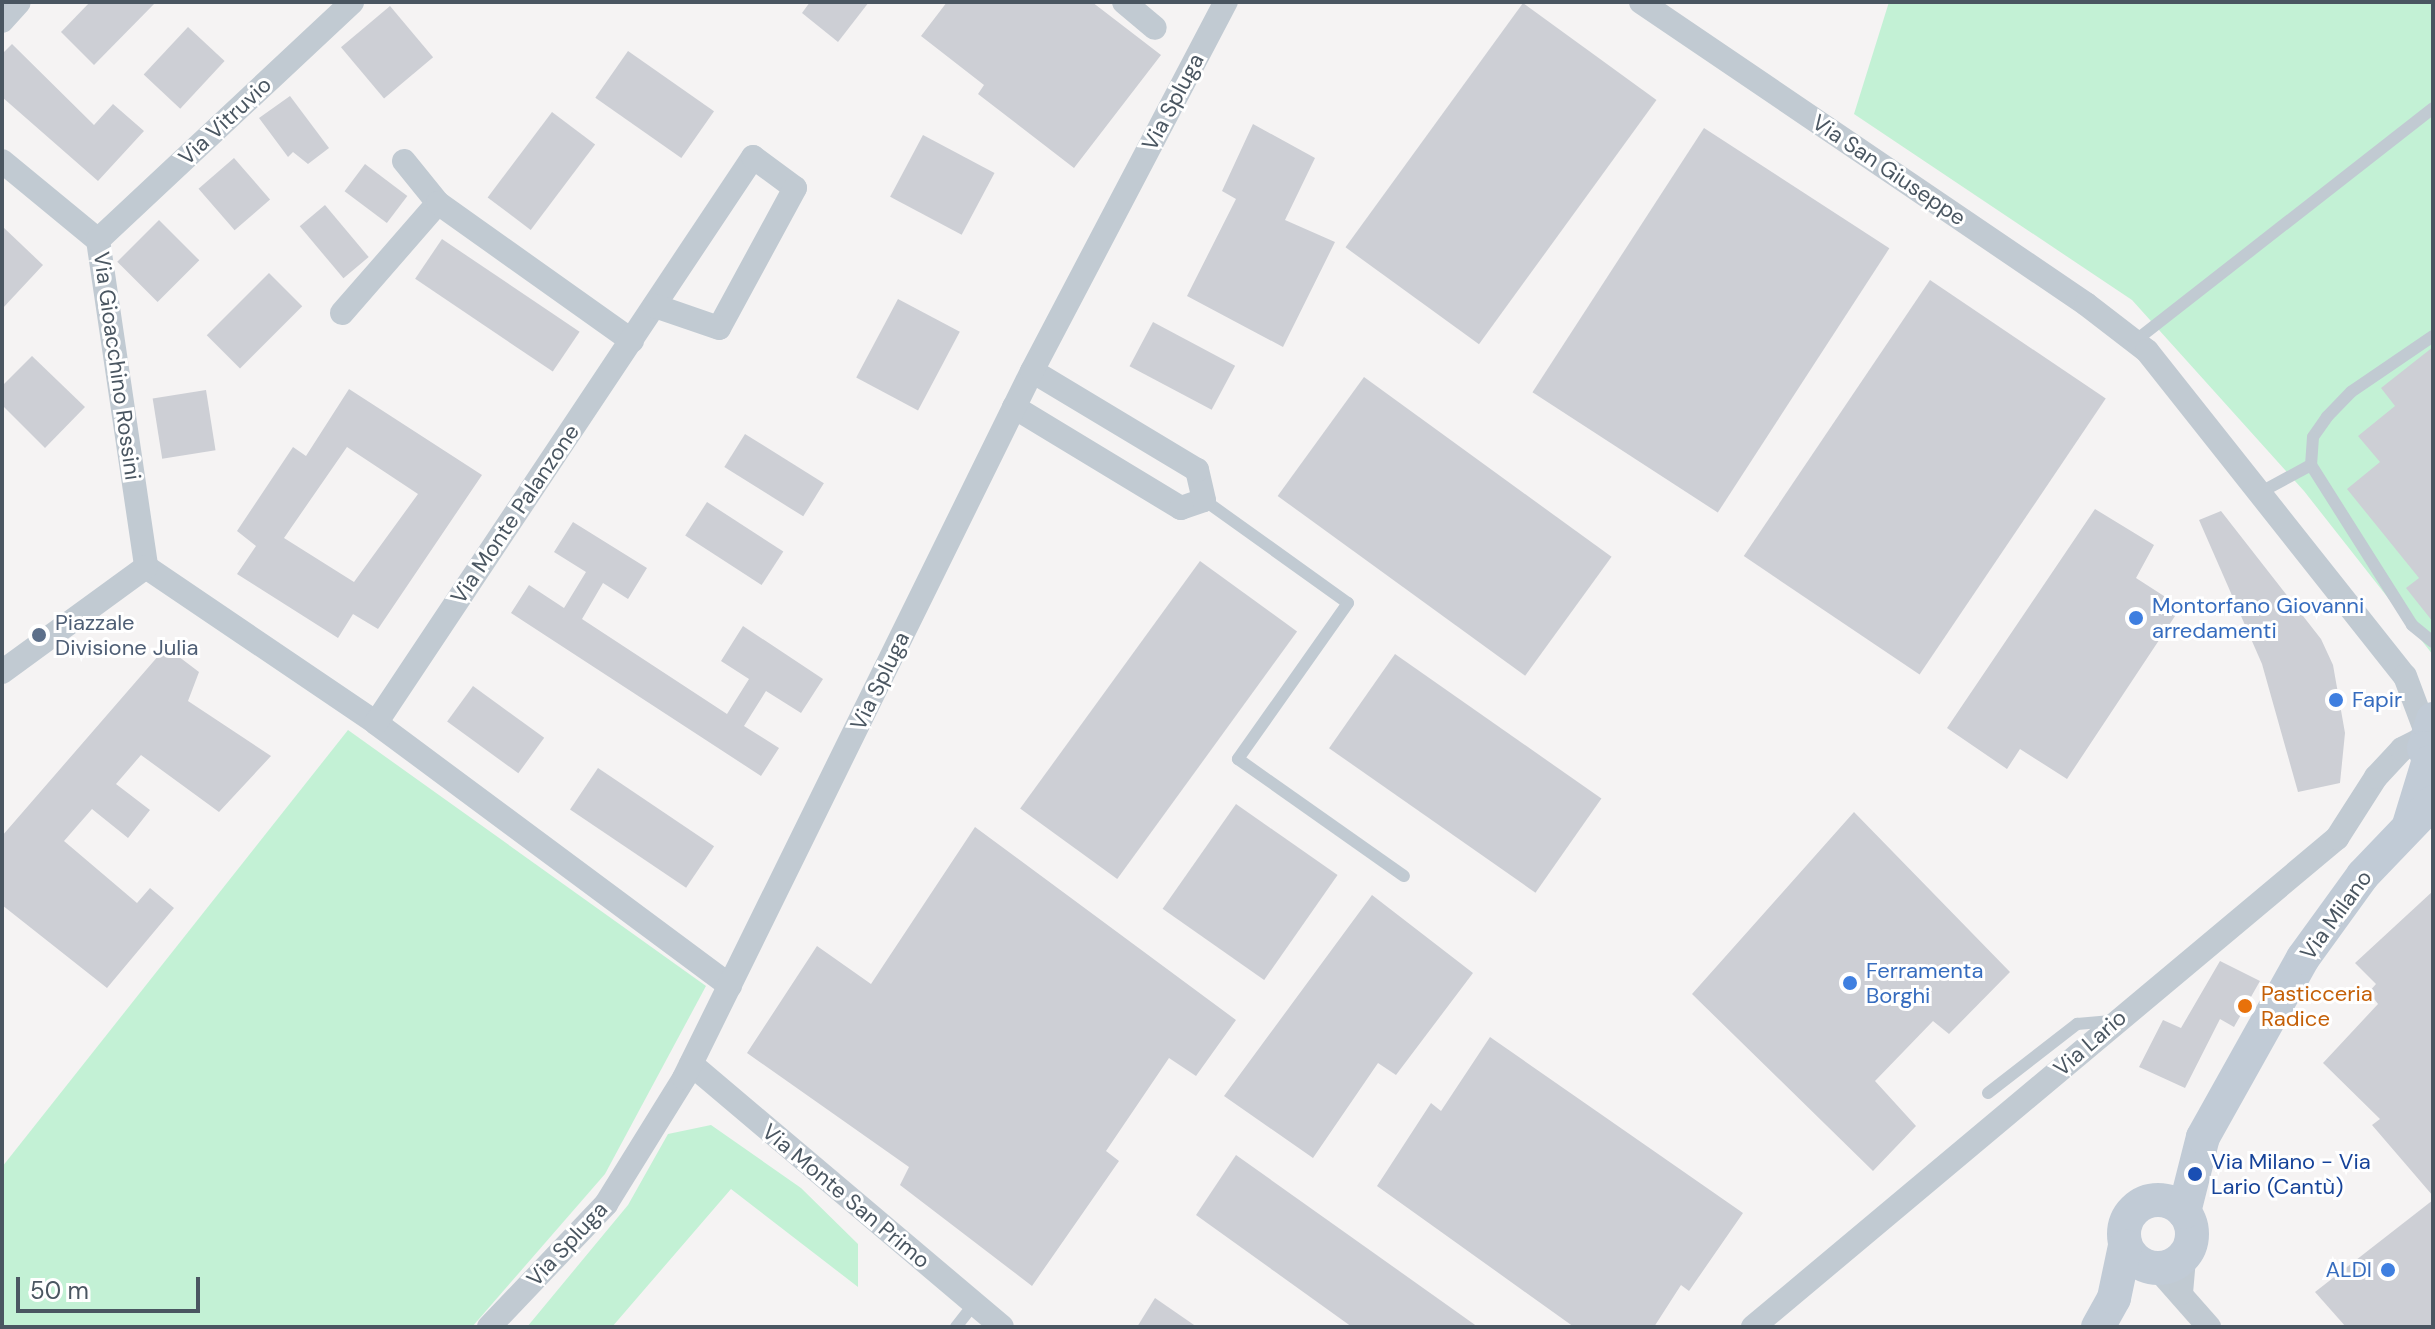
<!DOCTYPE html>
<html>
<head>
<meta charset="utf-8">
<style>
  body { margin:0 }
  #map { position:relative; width:2435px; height:1329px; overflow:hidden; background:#f5f3f3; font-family:"DM Sans",sans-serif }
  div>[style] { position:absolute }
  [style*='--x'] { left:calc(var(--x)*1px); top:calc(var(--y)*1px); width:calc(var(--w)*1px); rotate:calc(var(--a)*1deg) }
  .green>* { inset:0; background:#c3f1d5 }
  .building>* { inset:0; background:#cdcfd5; transform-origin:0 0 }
  .lane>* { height:12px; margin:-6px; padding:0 6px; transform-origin:6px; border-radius:6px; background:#c1cad2 }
  .street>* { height:24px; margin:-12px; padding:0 12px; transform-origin:12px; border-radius:12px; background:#c1cad2 }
  .secondary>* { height:34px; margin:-17px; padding:0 17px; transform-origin:17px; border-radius:17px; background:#c1cbd6 }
  .secondary>.ring { margin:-17px; padding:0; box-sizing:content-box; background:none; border:34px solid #c1cbd6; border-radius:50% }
  .dots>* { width:22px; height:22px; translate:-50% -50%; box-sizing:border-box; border:4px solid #fff; border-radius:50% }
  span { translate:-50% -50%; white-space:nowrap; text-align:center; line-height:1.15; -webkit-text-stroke:6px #fff; paint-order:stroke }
  .street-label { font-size:22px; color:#4a5661 }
  .shop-label { font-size:22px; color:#366cbe }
  .left { translate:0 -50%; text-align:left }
  .right { translate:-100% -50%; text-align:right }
  .service-label { font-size:22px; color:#4e5e75 }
  .food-label { font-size:22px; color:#c56008 }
  .transit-label { font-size:22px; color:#164399 }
  .frame { position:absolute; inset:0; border:4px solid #4a5661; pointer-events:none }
  .scale { position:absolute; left:16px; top:1277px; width:184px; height:36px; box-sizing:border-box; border:4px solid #4a5661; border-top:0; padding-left:10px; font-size:24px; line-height:28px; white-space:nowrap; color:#4a5661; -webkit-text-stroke:6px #fff; paint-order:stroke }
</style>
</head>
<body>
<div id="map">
  <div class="green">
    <i style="clip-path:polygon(1889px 2px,2433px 2px,2433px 655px,2304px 491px,2132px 300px,1854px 114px)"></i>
    <i style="clip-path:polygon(348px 730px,706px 986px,605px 1174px,472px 1327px,2px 1327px,2px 1167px)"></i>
    <i style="clip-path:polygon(711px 1125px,801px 1188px,858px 1244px,858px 1287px,731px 1189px,612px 1327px,527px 1327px,628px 1205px,668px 1134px)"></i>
  </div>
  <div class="building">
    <i style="clip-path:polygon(90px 2px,156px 2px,94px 65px,61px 32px)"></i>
    <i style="clip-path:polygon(810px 2px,869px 2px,838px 42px,802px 13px)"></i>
    <i style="clip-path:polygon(947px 2px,1092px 2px,1161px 55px,1074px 168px,978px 94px,984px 85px,921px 36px)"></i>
    <i style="left:1523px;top:3px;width:165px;height:302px;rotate:36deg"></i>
    <i style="left:390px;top:6px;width:67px;height:64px;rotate:50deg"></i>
    <i style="left:188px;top:27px;width:50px;height:65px;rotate:43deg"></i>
    <i style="clip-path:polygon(12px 44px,94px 125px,113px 104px,144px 131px,98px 181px,2px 97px,2px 54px)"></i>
    <i style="left:628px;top:51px;width:105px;height:57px;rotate:35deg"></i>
    <i style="clip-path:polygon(290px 96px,329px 148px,308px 164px,293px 152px,288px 157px,259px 118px)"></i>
    <i style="left:552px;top:112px;width:54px;height:107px;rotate:37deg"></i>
    <i style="clip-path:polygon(1253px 124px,1315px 158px,1285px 220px,1335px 242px,1283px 347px,1187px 296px,1236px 199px,1222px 191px)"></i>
    <i style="left:1704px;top:128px;width:221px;height:315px;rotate:33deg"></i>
    <i style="left:923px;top:135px;width:81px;height:70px;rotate:28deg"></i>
    <i style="left:234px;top:158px;width:55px;height:47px;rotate:49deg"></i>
    <i style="left:365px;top:164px;width:53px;height:34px;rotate:37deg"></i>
    <i style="left:325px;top:205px;width:68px;height:33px;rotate:50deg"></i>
    <i style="left:159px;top:220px;width:57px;height:59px;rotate:45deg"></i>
    <i style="clip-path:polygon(2px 226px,43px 265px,2px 309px)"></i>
    <i style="left:442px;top:239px;width:166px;height:48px;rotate:34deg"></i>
    <i style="left:269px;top:273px;width:47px;height:88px;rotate:45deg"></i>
    <i style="left:1930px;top:280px;width:212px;height:333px;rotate:34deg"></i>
    <i style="left:898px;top:299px;width:70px;height:89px;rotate:28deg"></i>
    <i style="left:1153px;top:322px;width:93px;height:50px;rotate:28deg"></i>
    <i style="clip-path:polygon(2433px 347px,2433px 622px,2406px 588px,2419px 578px,2347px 489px,2380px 462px,2358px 436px,2395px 406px,2381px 388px)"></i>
    <i style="clip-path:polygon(32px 356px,85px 407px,45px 448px,2px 405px,2px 386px)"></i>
    <i style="left:1364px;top:377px;width:306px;height:147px;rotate:36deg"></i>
    <i style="clip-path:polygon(evenodd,349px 389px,482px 475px,378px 629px,353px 614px,338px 638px,237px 574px,256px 546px,237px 531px,293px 447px,306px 456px,349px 389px,347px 447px,418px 494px,354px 582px,284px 538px,347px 447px)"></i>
    <i style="left:206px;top:390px;width:61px;height:54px;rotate:81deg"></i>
    <i style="left:745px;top:434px;width:93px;height:39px;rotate:32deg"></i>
    <i style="left:707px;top:502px;width:91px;height:40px;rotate:33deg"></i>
    <i style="clip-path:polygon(2095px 509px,2154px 545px,2136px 578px,2181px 607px,2067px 779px,2020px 749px,2007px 769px,1947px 728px)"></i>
    <i style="clip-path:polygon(2221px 511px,2321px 639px,2333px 665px,2345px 733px,2340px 783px,2298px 792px,2262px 664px,2199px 520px)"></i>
    <i style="clip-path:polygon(573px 522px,647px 568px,628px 599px,603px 583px,582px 619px,727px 714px,749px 679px,721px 661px,743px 626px,823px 679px,801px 713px,766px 691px,744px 726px,779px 748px,761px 776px,511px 613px,529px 585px,564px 608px,586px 572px,554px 552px)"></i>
    <i style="left:1200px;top:561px;width:120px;height:306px;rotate:36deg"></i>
    <i style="clip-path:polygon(166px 647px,199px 672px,188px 701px,271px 756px,219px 812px,141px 755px,116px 784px,150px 810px,128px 838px,92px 809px,64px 841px,137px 903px,150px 888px,174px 908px,107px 988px,2px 905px,2px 836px)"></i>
    <i style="left:1395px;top:654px;width:252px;height:115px;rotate:35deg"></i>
    <i style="left:473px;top:686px;width:88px;height:44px;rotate:36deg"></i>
    <i style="left:598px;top:768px;width:140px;height:50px;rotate:34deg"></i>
    <i style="left:1236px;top:804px;width:124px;height:128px;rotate:35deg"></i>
    <i style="clip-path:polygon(1854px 812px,2010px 972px,1949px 1034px,1933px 1021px,1875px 1081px,1916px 1126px,1873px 1171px,1692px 994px)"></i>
    <i style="clip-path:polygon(975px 827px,1236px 1020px,1196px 1076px,1169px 1058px,1106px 1151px,1119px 1161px,1032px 1286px,900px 1185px,909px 1167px,747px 1053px,817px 946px,871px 984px)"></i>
    <i style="clip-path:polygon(2433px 891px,2433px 1196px,2372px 1125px,2380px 1119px,2323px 1063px,2378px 1004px,2369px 992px,2376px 984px,2355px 963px)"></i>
    <i style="clip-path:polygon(1372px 895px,1473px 973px,1396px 1075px,1378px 1063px,1313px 1158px,1224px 1096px)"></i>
    <i style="clip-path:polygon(2220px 961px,2260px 981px,2234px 1027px,2220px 1019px,2185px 1088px,2139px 1067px,2163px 1020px,2181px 1028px)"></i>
    <i style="clip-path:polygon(1490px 1037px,1743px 1213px,1689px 1291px,1681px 1285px,1654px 1327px,1574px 1327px,1377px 1186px,1431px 1103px,1441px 1111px)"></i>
    <i style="clip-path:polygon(1236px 1155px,1478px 1327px,1352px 1327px,1196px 1215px)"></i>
    <i style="clip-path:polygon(2433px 1200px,2433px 1327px,2346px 1327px,2315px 1292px)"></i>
    <i style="clip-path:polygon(1155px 1298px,1197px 1327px,1137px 1327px)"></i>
  </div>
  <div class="lane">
    <i style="--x:2433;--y:336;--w:99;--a:145.7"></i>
    <i style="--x:2351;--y:392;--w:35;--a:134"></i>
    <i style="--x:2327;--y:417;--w:24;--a:125"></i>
    <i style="--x:2313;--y:437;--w:28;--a:94"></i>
    <i style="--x:2311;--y:465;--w:189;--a:57.7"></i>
    <i style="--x:2412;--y:625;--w:27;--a:39"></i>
    <i style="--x:2135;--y:341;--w:378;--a:-38"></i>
    <i style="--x:2261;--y:492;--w:57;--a:-28.4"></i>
    <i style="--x:1204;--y:500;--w:177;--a:35.6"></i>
    <i style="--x:1348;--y:603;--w:191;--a:125.2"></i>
    <i style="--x:1238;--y:759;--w:203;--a:35.2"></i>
    <i style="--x:1988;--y:1093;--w:113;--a:-37.8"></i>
    <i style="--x:2077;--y:1024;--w:37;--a:-5"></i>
    <i style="--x:956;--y:1327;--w:29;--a:-52"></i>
  </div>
  <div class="street">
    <i style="--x:1124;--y:2;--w:40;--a:40"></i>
    <i style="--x:1641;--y:2;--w:538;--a:34.16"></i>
    <i style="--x:2086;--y:304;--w:77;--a:37.6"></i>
    <i style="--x:2147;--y:351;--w:415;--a:51.6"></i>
    <i style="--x:2405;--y:676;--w:60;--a:69.4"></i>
    <i style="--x:2;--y:21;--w:25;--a:-48"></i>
    <i style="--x:2;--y:161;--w:124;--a:39.5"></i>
    <i style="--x:98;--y:240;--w:331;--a:81.6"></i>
    <i style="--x:404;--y:161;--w:54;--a:51"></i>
    <i style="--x:98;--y:240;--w:348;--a:-43.1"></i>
    <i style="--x:342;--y:313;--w:146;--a:-48.9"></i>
    <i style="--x:438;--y:203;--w:238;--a:35.4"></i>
    <i style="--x:1014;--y:407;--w:195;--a:31.2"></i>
    <i style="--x:1181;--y:508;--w:24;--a:-19"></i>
    <i style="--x:1204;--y:500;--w:31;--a:-103"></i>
    <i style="--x:1197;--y:470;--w:192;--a:-149"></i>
    <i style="--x:146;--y:567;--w:278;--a:34.1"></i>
    <i style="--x:376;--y:723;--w:441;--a:36.6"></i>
    <i style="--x:2;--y:672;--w:178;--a:-36.1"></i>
    <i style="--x:376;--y:723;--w:680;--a:-56.33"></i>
    <i style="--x:753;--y:157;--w:52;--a:36.4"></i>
    <i style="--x:795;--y:188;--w:159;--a:118.5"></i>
    <i style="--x:719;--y:328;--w:68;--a:-161"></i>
    <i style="--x:691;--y:1064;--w:407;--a:40.2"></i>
    <i style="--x:2157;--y:1268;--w:79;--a:48.6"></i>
    <i style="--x:2181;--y:1293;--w:37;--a:-85"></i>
    <i style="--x:489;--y:1327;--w:170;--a:-46.4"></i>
    <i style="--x:606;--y:1204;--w:148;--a:-58.2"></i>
    <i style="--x:684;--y:1078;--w:788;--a:-63.79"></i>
    <i style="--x:1032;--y:371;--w:417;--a:-62.3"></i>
    <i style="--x:1753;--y:1327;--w:762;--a:-39.94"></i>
    <i style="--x:2337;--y:838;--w:72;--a:-57.4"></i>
    <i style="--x:2376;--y:777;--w:38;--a:-47"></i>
    <i style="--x:2402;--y:749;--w:25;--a:-27"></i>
  </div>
  <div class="secondary">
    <i style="--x:2433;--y:719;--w:30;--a:107"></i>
    <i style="--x:2424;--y:748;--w:23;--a:67"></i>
    <i style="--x:2409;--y:825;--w:65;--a:-73"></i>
    <i class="ring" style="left:2124px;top:1200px;width:34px;height:34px"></i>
    <i style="--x:2184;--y:1212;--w:77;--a:-75.8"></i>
    <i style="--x:2203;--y:1137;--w:205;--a:-60.8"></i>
    <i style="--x:2303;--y:958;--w:102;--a:-54.1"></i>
    <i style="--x:2363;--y:875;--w:101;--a:-46.2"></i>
    <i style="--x:2098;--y:1327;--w:33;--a:-61"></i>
    <i style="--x:2114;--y:1298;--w:53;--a:-78.1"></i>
  </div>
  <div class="dots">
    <i style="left:2136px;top:618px;background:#3f7fe0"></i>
    <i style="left:39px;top:635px;background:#5c6f8a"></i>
    <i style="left:2336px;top:700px;background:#3f7fe0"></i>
    <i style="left:1850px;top:983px;background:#3f7fe0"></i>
    <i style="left:2245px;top:1006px;background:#e8710a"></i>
    <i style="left:2195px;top:1174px;background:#1a4fb4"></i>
    <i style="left:2388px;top:1270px;background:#3f7fe0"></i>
  </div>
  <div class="street-label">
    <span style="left:1173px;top:102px;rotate:-62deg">Via Spluga</span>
    <span style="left:225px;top:121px;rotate:-43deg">Via Vitruvio</span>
    <span style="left:1889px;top:170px;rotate:34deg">Via San Giuseppe</span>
    <span style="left:117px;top:366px;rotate:82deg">Via Gioacchino Rossini</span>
    <span style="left:515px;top:514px;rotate:-56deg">Via Monte Palanzone</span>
    <span style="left:880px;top:681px;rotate:-64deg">Via Spluga</span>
    <span style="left:2336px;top:915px;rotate:-54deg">Via Milano</span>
    <span style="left:2090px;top:1043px;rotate:-41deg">Via Lario</span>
    <span style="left:846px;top:1196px;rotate:40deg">Via Monte San Primo</span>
    <span style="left:567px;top:1244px;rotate:-47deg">Via Spluga</span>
  </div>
  <div class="shop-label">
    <span class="left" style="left:2152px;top:618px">Montorfano Giovanni<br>arredamenti</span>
    <span class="left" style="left:2352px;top:700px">Fapir</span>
    <span class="left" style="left:1866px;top:983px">Ferramenta<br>Borghi</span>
    <span class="right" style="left:2372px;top:1270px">ALDI</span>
  </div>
  <div class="service-label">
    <span class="left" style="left:55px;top:635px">Piazzale<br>Divisione Julia</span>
  </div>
  <div class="food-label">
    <span class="left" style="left:2261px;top:1006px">Pasticceria<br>Radice</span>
  </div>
  <div class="transit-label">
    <span class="left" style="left:2211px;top:1174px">Via Milano - Via<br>Lario (Cantù)</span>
  </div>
  <div class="frame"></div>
  <div class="scale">50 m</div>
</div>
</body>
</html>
